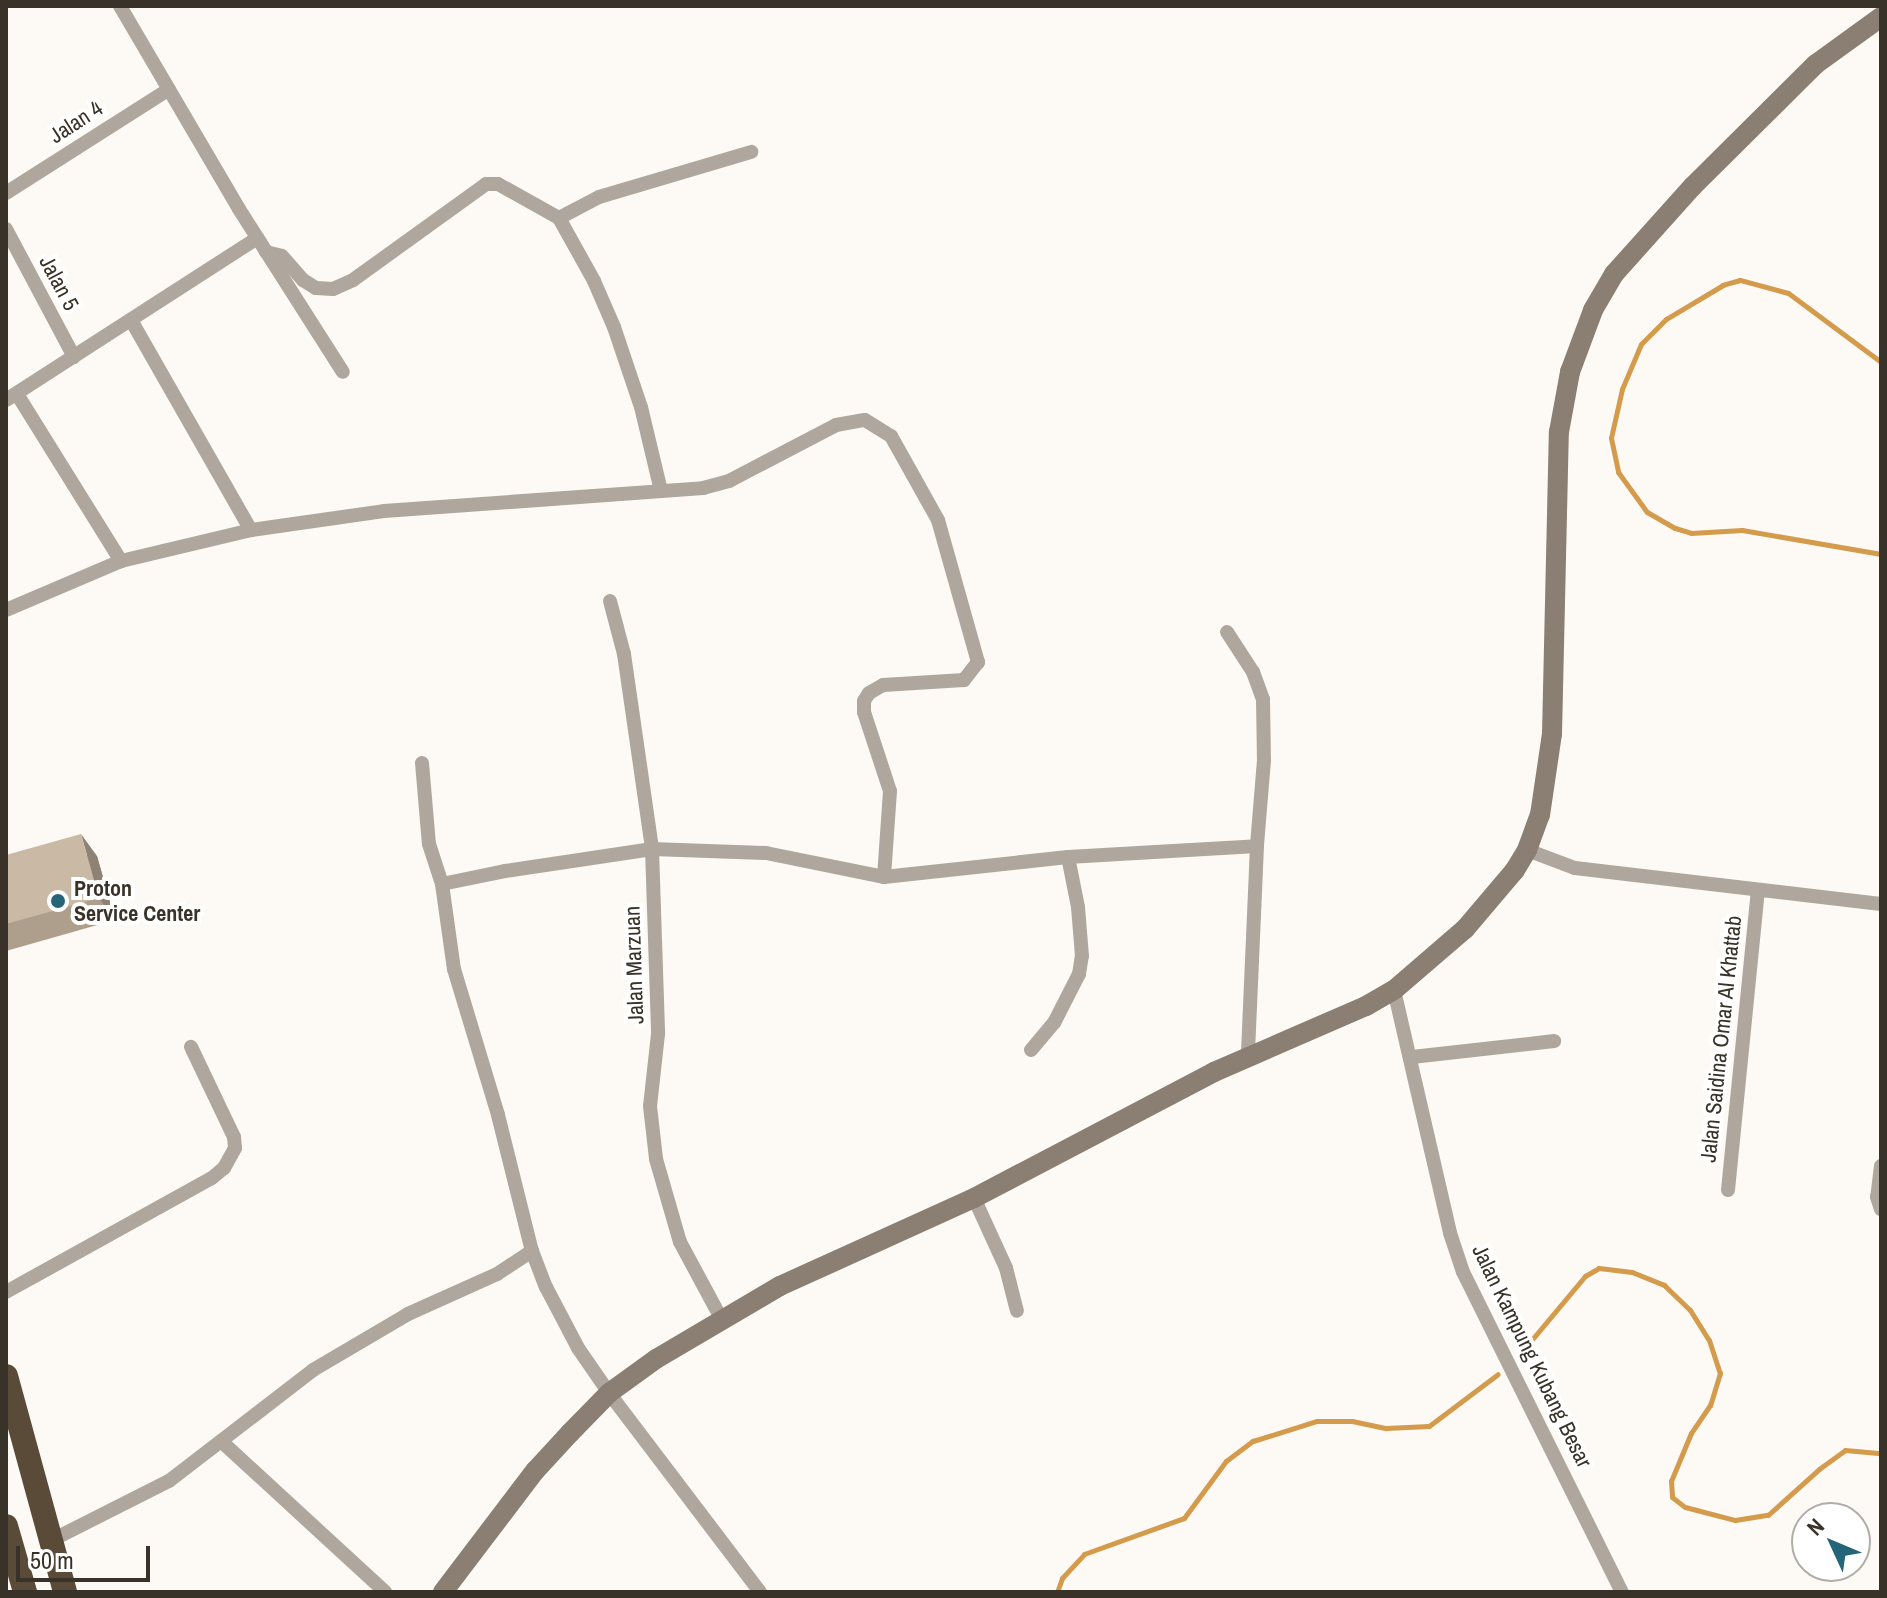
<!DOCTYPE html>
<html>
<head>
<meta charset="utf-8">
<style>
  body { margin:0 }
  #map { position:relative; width:1887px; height:1598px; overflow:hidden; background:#fdfaf5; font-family:"Archivo Narrow",sans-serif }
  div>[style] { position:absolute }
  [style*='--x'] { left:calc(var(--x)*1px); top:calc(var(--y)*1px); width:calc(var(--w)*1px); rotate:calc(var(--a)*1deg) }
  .stream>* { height:5px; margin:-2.5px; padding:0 2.5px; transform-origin:2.5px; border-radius:2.5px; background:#d49b4d }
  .street>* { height:14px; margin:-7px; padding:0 7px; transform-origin:7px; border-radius:7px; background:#afa79e }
  .secondary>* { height:20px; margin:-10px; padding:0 10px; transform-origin:10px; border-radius:10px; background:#8a7f72 }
  .highway>* { height:24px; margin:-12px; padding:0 12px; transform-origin:12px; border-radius:12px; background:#5a4b38 }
  .wall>* { inset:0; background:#ae9f8d }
  .shaded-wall>* { inset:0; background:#8d8273 }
  .building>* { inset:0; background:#cab9a4 }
  .dots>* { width:22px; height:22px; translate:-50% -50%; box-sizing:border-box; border:4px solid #fff; border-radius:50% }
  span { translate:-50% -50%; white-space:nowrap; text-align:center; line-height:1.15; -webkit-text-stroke:8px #fff; paint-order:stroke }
  .street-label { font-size:22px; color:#393229 }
  .poi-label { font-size:22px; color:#393229; font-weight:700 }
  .left { translate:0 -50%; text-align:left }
  .frame { position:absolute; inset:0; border:8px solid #393229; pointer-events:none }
  .north { position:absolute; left:1791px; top:1502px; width:80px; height:80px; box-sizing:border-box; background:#fff; border:2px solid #b0ada9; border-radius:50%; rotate:314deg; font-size:22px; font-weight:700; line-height:32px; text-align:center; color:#393229 }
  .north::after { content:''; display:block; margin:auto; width:28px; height:36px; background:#246579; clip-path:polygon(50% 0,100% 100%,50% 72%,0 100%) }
  .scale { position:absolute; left:16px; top:1546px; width:134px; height:36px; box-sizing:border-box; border:4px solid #393229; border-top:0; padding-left:10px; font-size:24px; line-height:28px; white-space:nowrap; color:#393229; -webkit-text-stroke:6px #fff; paint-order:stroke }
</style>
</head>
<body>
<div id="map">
  <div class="stream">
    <i style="--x:1881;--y:362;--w:116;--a:-143.4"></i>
    <i style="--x:1788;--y:293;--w:50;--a:-164.8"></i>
    <i style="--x:1740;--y:280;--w:18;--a:164"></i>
    <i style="--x:1723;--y:285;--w:66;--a:149.2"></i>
    <i style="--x:1666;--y:319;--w:35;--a:135"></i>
    <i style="--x:1641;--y:344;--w:49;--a:112.9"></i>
    <i style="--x:1622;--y:389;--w:50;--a:102.7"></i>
    <i style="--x:1611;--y:438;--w:35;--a:78"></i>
    <i style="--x:1618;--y:472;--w:49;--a:54.1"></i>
    <i style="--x:1647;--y:512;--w:32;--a:30"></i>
    <i style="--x:1675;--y:528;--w:17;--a:17"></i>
    <i style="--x:1691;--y:533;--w:51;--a:-3.4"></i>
    <i style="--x:1742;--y:530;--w:141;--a:9.8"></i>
    <i style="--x:1519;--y:1355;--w:103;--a:-50.1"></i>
    <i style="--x:1585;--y:1276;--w:16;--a:-30"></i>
    <i style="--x:1599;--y:1268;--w:33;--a:7"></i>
    <i style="--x:1632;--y:1272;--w:35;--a:22"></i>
    <i style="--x:1664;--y:1285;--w:36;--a:44"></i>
    <i style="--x:1690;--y:1310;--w:36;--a:58"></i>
    <i style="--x:1709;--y:1340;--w:35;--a:72"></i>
    <i style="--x:1720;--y:1373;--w:34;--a:107"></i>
    <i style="--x:1710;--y:1405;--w:34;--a:124"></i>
    <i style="--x:1691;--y:1433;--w:52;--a:112.6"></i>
    <i style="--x:1671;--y:1481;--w:16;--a:86"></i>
    <i style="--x:1672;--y:1497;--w:16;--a:38"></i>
    <i style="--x:1685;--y:1507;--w:52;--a:14.6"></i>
    <i style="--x:1735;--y:1520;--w:33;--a:-9"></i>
    <i style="--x:1768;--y:1515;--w:69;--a:-42"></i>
    <i style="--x:1819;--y:1469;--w:32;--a:-36"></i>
    <i style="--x:1845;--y:1450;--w:36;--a:5"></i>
    <i style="--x:1057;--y:1592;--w:15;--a:-70"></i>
    <i style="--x:1062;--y:1578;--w:33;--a:-47"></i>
    <i style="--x:1084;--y:1554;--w:106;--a:-19.8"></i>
    <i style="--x:1184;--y:1518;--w:71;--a:-53.6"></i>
    <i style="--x:1226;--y:1461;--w:34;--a:-37"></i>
    <i style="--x:1253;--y:1441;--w:67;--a:-17.4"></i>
    <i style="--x:1317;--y:1421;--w:35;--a:0"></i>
    <i style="--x:1352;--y:1421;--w:35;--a:12"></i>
    <i style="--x:1386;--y:1428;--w:43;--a:-2.7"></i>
    <i style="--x:1429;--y:1426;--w:86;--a:-37"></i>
  </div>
  <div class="street">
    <i style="--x:120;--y:6;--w:235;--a:59.6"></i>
    <i style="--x:239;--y:209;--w:193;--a:57.5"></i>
    <i style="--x:6;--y:193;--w:193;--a:-32.5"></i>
    <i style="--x:559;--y:218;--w:45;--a:-27.7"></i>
    <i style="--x:599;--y:197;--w:159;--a:-16.5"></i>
    <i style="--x:6;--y:229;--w:145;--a:62"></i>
    <i style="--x:266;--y:252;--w:16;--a:14"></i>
    <i style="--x:282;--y:256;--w:32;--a:49"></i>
    <i style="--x:303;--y:280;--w:15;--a:32"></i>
    <i style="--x:316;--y:288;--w:17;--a:3"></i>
    <i style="--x:333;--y:289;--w:22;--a:-24"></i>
    <i style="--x:353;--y:280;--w:164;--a:-35.8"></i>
    <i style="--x:486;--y:184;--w:12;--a:0"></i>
    <i style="--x:498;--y:184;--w:70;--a:29.1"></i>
    <i style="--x:559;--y:218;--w:72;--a:60.9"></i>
    <i style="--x:594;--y:281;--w:50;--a:66.5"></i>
    <i style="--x:614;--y:327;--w:84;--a:71.4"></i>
    <i style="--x:641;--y:407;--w:86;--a:76.6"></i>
    <i style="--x:131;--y:320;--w:242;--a:60.3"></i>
    <i style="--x:17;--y:394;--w:197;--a:58.1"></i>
    <i style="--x:6;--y:400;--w:299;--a:-32.8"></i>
    <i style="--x:610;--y:601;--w:55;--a:75.2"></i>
    <i style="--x:624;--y:654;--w:197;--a:81.8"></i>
    <i style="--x:652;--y:849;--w:185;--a:88.1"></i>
    <i style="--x:658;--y:1034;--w:72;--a:96.3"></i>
    <i style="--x:650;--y:1106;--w:53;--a:83.5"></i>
    <i style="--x:656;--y:1159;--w:86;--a:73.9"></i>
    <i style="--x:680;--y:1242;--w:86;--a:61.7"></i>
    <i style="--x:6;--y:610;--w:125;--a:-23.1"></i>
    <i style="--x:121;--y:561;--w:134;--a:-13.4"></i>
    <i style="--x:251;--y:530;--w:134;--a:-8.1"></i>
    <i style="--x:384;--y:511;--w:320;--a:-4.1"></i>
    <i style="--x:703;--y:488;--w:27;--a:-15"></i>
    <i style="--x:729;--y:481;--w:121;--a:-27.6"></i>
    <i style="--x:836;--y:425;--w:29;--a:-10"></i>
    <i style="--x:865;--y:420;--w:31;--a:32"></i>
    <i style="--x:891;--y:436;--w:96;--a:60.8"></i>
    <i style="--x:938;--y:520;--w:148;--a:74.3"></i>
    <i style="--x:978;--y:662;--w:23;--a:128"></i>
    <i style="--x:964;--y:680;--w:81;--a:176.5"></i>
    <i style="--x:883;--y:685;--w:16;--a:150"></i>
    <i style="--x:869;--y:693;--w:9;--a:122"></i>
    <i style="--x:864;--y:701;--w:11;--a:90"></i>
    <i style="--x:864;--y:712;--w:83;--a:71.8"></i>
    <i style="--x:890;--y:791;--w:86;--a:94"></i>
    <i style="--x:1227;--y:632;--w:48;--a:57"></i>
    <i style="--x:1253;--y:672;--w:29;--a:70"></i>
    <i style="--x:1263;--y:699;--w:61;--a:89.1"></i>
    <i style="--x:1264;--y:760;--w:86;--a:94.7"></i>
    <i style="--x:1257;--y:846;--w:209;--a:92.5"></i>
    <i style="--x:422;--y:763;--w:81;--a:85.1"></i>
    <i style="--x:429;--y:844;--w:42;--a:72"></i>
    <i style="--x:442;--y:884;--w:86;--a:82"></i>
    <i style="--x:454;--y:969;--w:152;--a:73.2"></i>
    <i style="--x:498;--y:1115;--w:140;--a:76"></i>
    <i style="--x:532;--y:1251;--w:39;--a:69"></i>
    <i style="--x:546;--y:1287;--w:69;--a:62.3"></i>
    <i style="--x:578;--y:1348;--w:55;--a:55.4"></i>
    <i style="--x:609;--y:1393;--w:250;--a:52.8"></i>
    <i style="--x:1527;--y:850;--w:51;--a:20.6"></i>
    <i style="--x:1575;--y:868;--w:308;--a:6.7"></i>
    <i style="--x:442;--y:884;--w:64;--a:-11.7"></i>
    <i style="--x:505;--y:871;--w:149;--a:-8.5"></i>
    <i style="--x:652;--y:849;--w:114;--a:2"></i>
    <i style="--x:766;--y:853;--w:120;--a:11.5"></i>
    <i style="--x:884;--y:877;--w:185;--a:-6.2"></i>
    <i style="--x:1068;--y:857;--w:189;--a:-3.3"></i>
    <i style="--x:1394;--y:990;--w:249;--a:77"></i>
    <i style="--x:1450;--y:1233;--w:41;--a:71.6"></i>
    <i style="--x:1463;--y:1272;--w:357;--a:63.6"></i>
    <i style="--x:1031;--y:1050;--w:35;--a:-50"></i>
    <i style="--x:1054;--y:1023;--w:55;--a:-63"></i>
    <i style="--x:1079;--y:974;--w:18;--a:-81"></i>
    <i style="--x:1082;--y:956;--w:49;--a:-94.7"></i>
    <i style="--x:1078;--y:907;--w:51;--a:-101.3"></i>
    <i style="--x:1412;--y:1057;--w:143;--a:-6.4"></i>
    <i style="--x:1881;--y:1166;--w:31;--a:97"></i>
    <i style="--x:1877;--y:1197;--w:13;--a:72"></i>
    <i style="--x:1728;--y:1190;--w:301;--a:-84.3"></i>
    <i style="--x:974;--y:1198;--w:77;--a:65.4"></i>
    <i style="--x:1006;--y:1268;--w:44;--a:75.7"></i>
    <i style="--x:6;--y:1292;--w:235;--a:-29"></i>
    <i style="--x:212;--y:1178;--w:16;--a:-40"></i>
    <i style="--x:224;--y:1168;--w:23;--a:-61"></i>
    <i style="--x:235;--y:1148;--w:11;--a:-95"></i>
    <i style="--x:234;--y:1137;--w:100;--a:-115.5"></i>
    <i style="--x:221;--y:1441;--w:223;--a:42.6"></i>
    <i style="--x:50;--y:1541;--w:133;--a:-26.8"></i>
    <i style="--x:169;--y:1481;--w:182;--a:-37.6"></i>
    <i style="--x:313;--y:1370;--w:110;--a:-30.5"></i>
    <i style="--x:408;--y:1314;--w:98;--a:-24.2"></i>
    <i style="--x:497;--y:1274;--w:42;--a:-33.3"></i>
  </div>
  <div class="secondary">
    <i style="--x:443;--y:1592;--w:152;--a:-52.8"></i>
    <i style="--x:535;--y:1471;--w:52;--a:-47.4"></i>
    <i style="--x:570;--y:1433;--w:56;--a:-45.7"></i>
    <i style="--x:609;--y:1393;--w:58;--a:-35.9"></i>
    <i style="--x:656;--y:1359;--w:144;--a:-30.5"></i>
    <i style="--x:780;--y:1286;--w:213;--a:-24.4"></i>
    <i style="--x:974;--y:1198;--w:271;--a:-27.7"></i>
    <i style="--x:1214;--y:1072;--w:166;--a:-23.5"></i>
    <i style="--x:1366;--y:1006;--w:32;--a:-30"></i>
    <i style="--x:1394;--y:990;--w:94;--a:-40.7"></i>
    <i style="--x:1465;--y:929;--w:77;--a:-49.7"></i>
    <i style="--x:1515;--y:870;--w:23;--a:-59"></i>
    <i style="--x:1527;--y:850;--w:37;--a:-70"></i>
    <i style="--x:1540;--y:815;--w:82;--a:-81.6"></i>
    <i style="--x:1552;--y:734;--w:302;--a:-88.7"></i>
    <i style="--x:1559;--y:432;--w:61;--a:-79.6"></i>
    <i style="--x:1570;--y:372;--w:66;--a:-69.6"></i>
    <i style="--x:1593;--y:310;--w:42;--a:-59.7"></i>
    <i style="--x:1614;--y:274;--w:118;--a:-48.1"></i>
    <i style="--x:1693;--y:186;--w:173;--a:-44.8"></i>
    <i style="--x:1816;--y:64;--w:80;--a:-35.9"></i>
  </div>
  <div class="highway">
    <i style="--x:6;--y:1376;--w:224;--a:74.7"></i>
    <i style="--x:6;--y:1526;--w:69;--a:73.9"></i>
  </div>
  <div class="wall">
    <i style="clip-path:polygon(6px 855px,97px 856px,115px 920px,6px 951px)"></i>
  </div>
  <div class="shaded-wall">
    <i style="clip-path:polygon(81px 834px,97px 856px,115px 920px,99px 898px)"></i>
  </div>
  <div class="building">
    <i style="clip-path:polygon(81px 834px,99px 898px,6px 924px,6px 855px)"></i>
  </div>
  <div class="dots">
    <i style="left:58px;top:901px;background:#246579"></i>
  </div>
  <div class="street-label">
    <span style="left:76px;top:122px;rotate:-33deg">Jalan 4</span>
    <span style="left:59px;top:283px;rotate:62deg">Jalan 5</span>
    <span style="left:634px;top:965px;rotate:-92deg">Jalan Marzuan</span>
    <span style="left:1721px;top:1039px;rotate:-84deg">Jalan Saidina Omar Al Khattab</span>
    <span style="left:1532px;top:1356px;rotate:64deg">Jalan Kampung Kubang Besar</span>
  </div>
  <div class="poi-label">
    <span class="left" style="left:74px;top:901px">Proton<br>Service Center</span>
  </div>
  <div class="frame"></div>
  <div class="north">N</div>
  <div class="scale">50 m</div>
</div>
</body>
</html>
